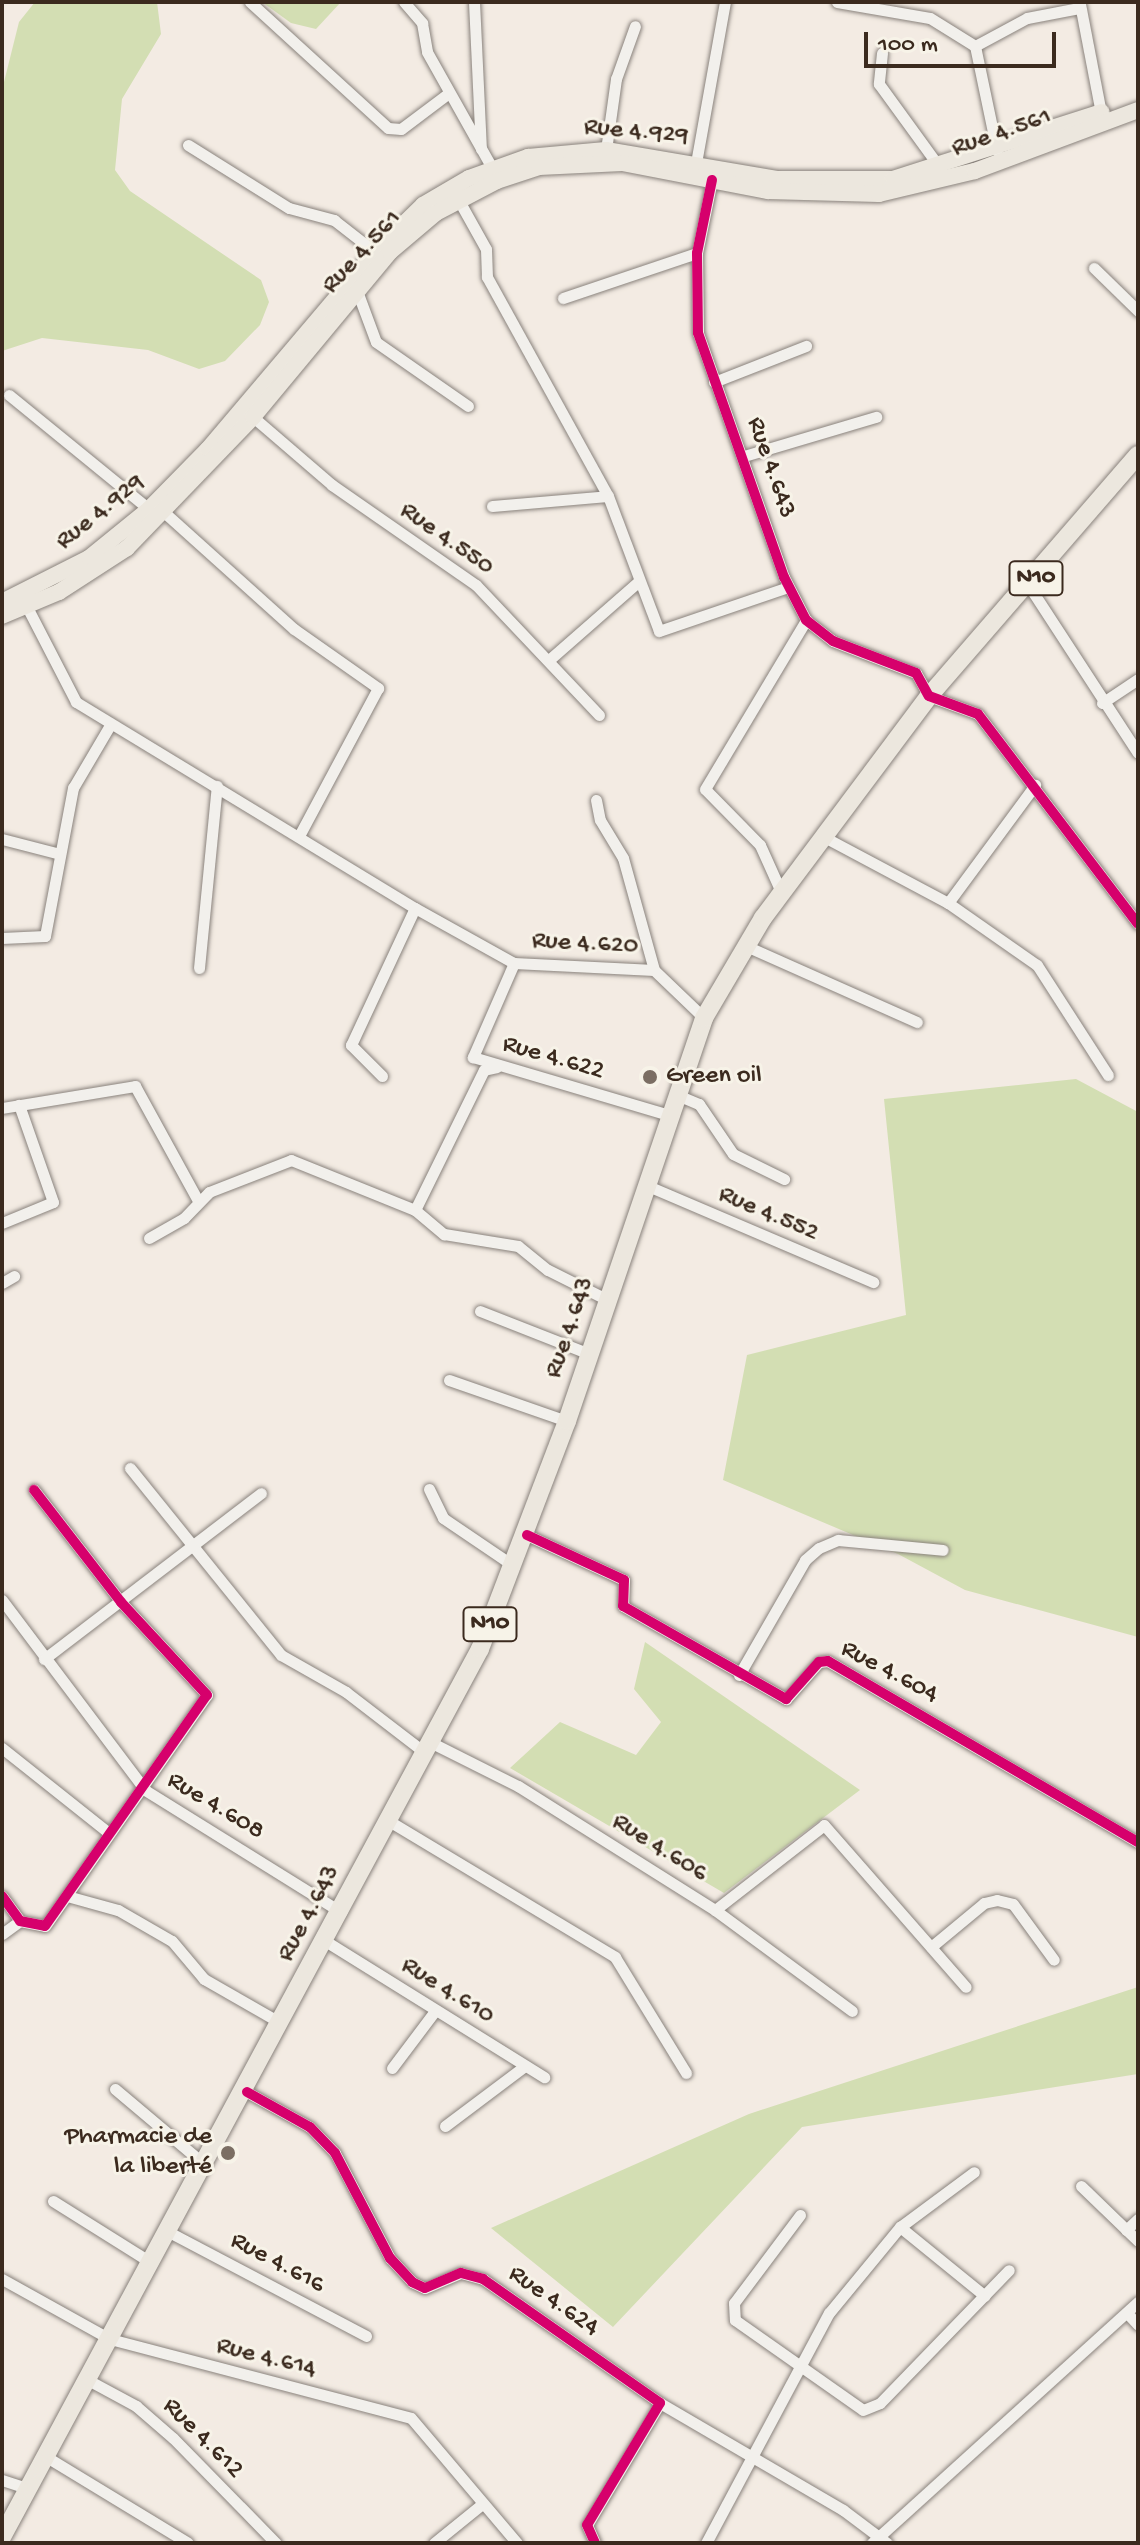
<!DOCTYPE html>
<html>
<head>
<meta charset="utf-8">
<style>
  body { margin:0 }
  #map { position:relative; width:1140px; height:2545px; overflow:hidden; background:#f3ebe3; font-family:"Gochi Hand",sans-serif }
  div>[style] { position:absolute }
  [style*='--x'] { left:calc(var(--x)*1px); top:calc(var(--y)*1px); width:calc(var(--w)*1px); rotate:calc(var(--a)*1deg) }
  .green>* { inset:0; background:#d3deb3 }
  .roads { filter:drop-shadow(0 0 2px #89827c) drop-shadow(0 0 2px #89827c) }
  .minor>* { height:11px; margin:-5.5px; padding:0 5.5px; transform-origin:5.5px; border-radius:5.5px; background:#f2f0ec }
  .primary>* { height:16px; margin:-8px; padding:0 8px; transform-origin:8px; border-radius:8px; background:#ece7de }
  .trunk>* { height:18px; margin:-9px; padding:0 9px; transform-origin:9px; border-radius:9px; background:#ece7de }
  .cycleway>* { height:10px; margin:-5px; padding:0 5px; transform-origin:5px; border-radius:5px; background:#d6006c }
  .dots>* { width:22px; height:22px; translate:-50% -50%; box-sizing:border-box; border:4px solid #f7f3e8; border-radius:50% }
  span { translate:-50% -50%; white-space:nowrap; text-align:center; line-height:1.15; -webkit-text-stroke:6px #f7f3e8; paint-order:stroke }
  .shield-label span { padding:2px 6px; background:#f7f3e8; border:2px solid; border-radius:6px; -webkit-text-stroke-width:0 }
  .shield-label { font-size:24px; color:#3b2a1e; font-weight:700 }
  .street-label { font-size:26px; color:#3b2a1e }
  .poi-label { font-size:26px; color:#3b2a1e }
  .left { translate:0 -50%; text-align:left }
  .right { translate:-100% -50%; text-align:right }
  .frame { position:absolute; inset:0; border:4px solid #3b2a1e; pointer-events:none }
  .scale { position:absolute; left:864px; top:32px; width:192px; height:36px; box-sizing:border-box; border:4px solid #3b2a1e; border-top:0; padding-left:10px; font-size:24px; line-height:28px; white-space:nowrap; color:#3b2a1e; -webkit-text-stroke:6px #f7f3e8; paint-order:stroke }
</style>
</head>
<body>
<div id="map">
  <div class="green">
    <i style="clip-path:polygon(35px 2px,157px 2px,161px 34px,122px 99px,115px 170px,130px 191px,261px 280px,269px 302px,260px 325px,225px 361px,199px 369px,148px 350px,42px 338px,2px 351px,2px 90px,19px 22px)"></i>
    <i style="clip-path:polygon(262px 2px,341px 2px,316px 29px,291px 23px)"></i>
    <i style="clip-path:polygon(1076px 1079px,1138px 1112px,1138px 1637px,965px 1590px,898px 1554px,723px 1480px,747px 1355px,906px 1315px,884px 1099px)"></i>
    <i style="clip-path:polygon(645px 1642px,860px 1790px,724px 1893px,510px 1768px,560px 1722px,636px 1755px,661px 1722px,634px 1689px)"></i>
    <i style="clip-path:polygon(1138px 1987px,1138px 2074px,802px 2127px,613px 2327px,491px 2228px,749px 2114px)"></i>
  </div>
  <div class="roads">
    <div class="minor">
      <i style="--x:250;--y:2;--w:187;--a:42.4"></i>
      <i style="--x:388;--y:128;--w:13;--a:4"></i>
      <i style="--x:401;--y:129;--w:60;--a:-36.9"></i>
      <i style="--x:404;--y:2;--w:28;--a:49"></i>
      <i style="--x:422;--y:23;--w:29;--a:80"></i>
      <i style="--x:427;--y:52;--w:133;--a:60.7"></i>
      <i style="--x:474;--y:2;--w:147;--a:87.3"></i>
      <i style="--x:837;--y:2;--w:94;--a:9.8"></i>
      <i style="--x:930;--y:18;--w:53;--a:31.9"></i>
      <i style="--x:975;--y:46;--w:59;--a:-28.3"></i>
      <i style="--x:1027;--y:18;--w:53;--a:-10.9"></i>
      <i style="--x:1080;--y:4;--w:111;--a:79.1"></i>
      <i style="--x:975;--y:46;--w:107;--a:78.2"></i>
      <i style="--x:882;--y:53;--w:31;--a:96"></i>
      <i style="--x:879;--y:84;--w:104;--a:54"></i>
      <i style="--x:188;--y:145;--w:119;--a:32"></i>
      <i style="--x:289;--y:208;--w:47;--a:14.9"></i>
      <i style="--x:334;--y:220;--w:52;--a:38"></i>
      <i style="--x:606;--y:150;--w:72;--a:-82"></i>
      <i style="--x:616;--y:79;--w:56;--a:-70.3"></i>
      <i style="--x:696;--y:163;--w:164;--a:-79.8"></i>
      <i style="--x:712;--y:180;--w:75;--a:101.6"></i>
      <i style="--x:697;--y:253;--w:80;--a:89.3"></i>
      <i style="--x:698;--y:333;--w:259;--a:70.6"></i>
      <i style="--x:784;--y:577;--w:48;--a:62.9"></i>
      <i style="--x:806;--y:620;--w:34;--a:38"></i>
      <i style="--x:833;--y:641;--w:89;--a:21.1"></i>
      <i style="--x:916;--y:673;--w:26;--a:61"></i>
      <i style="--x:929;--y:696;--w:52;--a:20.2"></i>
      <i style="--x:978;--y:714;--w:264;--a:52.7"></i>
      <i style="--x:458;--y:199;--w:57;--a:60.8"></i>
      <i style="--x:486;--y:249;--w:28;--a:88"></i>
      <i style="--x:487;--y:277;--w:250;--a:61.1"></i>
      <i style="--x:608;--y:496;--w:144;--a:69.3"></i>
      <i style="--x:659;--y:631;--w:136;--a:-18.8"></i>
      <i style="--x:1094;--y:268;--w:62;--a:44.3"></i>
      <i style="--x:357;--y:291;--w:54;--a:69.6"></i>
      <i style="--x:376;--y:342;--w:112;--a:34.8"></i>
      <i style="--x:563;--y:298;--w:141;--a:-18.6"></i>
      <i style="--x:714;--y:382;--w:99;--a:-21.4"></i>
      <i style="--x:9;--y:395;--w:181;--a:39.2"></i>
      <i style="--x:253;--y:417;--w:104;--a:40.7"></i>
      <i style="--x:332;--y:485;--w:175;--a:34.8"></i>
      <i style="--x:476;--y:585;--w:179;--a:46.6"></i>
      <i style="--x:744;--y:456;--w:138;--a:-16.5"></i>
      <i style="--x:492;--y:506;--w:116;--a:-4.9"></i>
      <i style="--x:165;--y:513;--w:173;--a:42"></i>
      <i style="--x:294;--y:629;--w:103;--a:35.1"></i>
      <i style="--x:378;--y:688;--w:166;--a:118.1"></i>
      <i style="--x:1029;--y:586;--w:199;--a:56.9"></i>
      <i style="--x:27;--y:607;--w:107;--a:62.7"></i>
      <i style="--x:76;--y:702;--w:397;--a:31.3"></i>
      <i style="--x:550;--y:659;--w:117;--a:-41.2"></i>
      <i style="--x:1102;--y:703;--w:43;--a:-33.7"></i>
      <i style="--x:596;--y:800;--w:20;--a:79"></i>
      <i style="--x:600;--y:820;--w:44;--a:58.8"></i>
      <i style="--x:623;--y:858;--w:116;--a:74.5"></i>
      <i style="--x:826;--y:838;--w:138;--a:28"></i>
      <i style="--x:948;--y:903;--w:147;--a:-53.6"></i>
      <i style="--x:2;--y:839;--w:60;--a:14.5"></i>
      <i style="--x:782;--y:894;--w:54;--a:-114.2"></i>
      <i style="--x:760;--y:845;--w:78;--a:-134.5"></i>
      <i style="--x:705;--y:789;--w:197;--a:-59.1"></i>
      <i style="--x:948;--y:903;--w:108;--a:34.9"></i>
      <i style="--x:1037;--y:965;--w:131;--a:57.2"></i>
      <i style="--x:2;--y:938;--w:43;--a:-2.7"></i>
      <i style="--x:45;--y:936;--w:151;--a:-79.3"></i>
      <i style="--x:73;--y:788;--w:71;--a:-59.5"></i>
      <i style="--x:746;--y:946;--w:187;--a:24"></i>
      <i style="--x:514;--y:963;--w:103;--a:113.6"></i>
      <i style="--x:473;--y:1057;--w:208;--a:16.5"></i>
      <i style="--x:199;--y:968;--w:183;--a:-84.4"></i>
      <i style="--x:382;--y:1076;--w:44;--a:-135"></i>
      <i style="--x:351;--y:1045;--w:151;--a:-65"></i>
      <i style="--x:415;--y:908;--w:113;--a:29.1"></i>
      <i style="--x:514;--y:963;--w:140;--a:2.9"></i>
      <i style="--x:654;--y:970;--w:69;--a:43.8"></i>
      <i style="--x:675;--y:1094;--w:26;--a:23"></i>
      <i style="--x:699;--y:1104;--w:60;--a:55.8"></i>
      <i style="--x:733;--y:1154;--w:57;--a:26.1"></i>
      <i style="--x:2;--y:1108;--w:135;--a:-9.4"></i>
      <i style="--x:135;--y:1086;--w:129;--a:61.2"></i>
      <i style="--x:648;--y:1186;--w:245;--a:23.1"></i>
      <i style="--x:415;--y:1210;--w:156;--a:-63.8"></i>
      <i style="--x:484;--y:1070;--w:13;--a:-13"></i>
      <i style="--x:2;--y:1223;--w:55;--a:-22.4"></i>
      <i style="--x:53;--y:1202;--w:103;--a:-109.3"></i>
      <i style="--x:149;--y:1238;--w:40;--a:-29.7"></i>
      <i style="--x:184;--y:1218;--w:36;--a:-46"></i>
      <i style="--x:209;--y:1192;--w:88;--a:-21.3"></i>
      <i style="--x:291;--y:1160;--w:134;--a:22"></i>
      <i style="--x:415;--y:1210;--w:38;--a:40"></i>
      <i style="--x:444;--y:1234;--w:75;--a:9.2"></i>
      <i style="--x:518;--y:1246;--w:38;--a:39"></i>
      <i style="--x:548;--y:1270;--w:67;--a:26.6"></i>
      <i style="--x:2;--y:1283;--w:14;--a:-30"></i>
      <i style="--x:480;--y:1311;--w:118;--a:21.4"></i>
      <i style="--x:449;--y:1380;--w:125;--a:19.2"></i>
      <i style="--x:130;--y:1468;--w:240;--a:51.1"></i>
      <i style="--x:281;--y:1655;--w:75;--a:29.6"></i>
      <i style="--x:346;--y:1692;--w:97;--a:37.5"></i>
      <i style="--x:429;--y:1489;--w:32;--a:64"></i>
      <i style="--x:443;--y:1518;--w:86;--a:34.1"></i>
      <i style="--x:527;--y:1535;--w:107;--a:24.9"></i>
      <i style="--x:624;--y:1580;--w:26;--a:92"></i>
      <i style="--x:623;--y:1606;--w:188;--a:29.7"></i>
      <i style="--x:786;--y:1699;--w:50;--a:-48.3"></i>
      <i style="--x:819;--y:1662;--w:9;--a:-6"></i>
      <i style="--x:828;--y:1661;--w:359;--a:30.3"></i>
      <i style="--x:2;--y:1600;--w:238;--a:53"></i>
      <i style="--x:145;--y:1790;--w:231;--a:31.9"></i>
      <i style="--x:44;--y:1659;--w:273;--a:-37.4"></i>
      <i style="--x:739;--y:1675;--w:133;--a:-60.1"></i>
      <i style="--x:805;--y:1560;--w:18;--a:-41"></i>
      <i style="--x:819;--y:1548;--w:21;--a:-23"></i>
      <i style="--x:838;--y:1540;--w:105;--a:5.4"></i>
      <i style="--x:430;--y:1742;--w:98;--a:26.6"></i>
      <i style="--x:518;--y:1786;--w:233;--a:32.2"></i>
      <i style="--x:715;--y:1910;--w:170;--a:36.4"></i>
      <i style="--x:2;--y:1748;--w:137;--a:38.5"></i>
      <i style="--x:389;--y:1821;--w:264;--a:31"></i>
      <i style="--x:615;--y:1957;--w:136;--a:58.5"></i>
      <i style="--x:2;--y:1896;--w:31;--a:54"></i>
      <i style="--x:20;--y:1921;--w:25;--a:11"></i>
      <i style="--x:45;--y:1926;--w:282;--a:-55"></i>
      <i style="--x:207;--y:1695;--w:127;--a:-132.8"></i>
      <i style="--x:121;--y:1602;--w:142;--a:-127.8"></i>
      <i style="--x:67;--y:1896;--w:53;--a:15.4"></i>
      <i style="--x:118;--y:1910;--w:62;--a:29.9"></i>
      <i style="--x:172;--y:1941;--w:50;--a:49.9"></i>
      <i style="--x:204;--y:1979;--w:86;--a:29.8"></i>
      <i style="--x:715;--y:1910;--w:138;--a:-37.9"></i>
      <i style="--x:824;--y:1825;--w:215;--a:48.8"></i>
      <i style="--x:2;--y:1934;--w:22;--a:-36"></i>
      <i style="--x:327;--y:1942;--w:256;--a:31.9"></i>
      <i style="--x:931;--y:1947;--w:69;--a:-39.7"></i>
      <i style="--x:984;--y:1903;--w:13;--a:-13"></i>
      <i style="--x:997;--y:1900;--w:16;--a:14"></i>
      <i style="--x:1013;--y:1904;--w:69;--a:53.8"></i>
      <i style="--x:392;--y:2068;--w:71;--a:-53"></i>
      <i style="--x:115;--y:2089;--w:116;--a:40.1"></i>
      <i style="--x:247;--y:2092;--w:72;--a:29.1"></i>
      <i style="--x:310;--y:2127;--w:36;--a:46"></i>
      <i style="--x:335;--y:2153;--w:119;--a:62.4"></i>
      <i style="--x:390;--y:2258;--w:33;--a:47"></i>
      <i style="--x:412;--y:2282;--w:14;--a:25"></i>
      <i style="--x:425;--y:2288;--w:39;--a:-23"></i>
      <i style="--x:461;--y:2273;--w:23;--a:15"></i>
      <i style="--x:483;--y:2279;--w:216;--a:35"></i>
      <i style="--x:660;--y:2403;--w:142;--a:120.9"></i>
      <i style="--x:587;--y:2525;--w:20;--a:66"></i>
      <i style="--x:445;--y:2126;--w:100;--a:-36.9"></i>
      <i style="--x:1081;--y:2186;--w:79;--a:44"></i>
      <i style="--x:53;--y:2201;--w:111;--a:32.1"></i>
      <i style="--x:800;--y:2215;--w:110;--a:126.9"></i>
      <i style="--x:734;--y:2303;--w:17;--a:87"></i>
      <i style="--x:735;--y:2320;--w:156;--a:35.1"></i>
      <i style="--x:863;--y:2410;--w:18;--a:-22"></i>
      <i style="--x:880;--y:2403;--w:185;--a:-45.9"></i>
      <i style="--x:900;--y:2227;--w:109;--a:39.1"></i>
      <i style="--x:1126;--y:2230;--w:16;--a:-43"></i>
      <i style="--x:167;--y:2231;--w:225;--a:27.8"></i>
      <i style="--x:2;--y:2279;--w:124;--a:29.1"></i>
      <i style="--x:110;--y:2339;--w:311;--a:14.7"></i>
      <i style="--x:411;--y:2418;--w:164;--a:49.7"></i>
      <i style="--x:1127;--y:2313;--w:16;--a:47"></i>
      <i style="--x:88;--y:2380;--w:55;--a:28.4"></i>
      <i style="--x:136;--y:2406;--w:49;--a:40.9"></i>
      <i style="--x:173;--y:2438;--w:147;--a:45.6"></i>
      <i style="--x:660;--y:2403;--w:212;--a:30.3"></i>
      <i style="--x:843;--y:2510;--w:55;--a:36.9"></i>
      <i style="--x:45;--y:2456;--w:167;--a:31.3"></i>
      <i style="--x:2;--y:2480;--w:25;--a:18"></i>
      <i style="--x:434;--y:2543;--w:62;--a:-39.1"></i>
      <i style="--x:706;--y:2543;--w:261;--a:-61.9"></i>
      <i style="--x:829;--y:2313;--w:112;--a:-50.5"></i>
      <i style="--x:900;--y:2227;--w:92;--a:-36.6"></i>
      <i style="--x:872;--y:2543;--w:359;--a:-42.2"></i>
    </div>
    <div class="primary">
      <i style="--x:2;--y:602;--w:97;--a:-26.8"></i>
      <i style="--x:89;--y:558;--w:77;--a:-39.2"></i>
      <i style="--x:149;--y:509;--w:84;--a:-45.5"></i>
      <i style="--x:208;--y:449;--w:258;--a:-49.7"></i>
      <i style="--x:375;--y:252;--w:67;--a:-44.4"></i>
      <i style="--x:423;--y:205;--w:53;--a:-30.4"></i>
      <i style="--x:469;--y:178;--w:63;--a:-19.6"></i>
      <i style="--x:528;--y:157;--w:78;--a:-5.1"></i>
      <i style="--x:606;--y:150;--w:173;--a:9.6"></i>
      <i style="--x:777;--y:179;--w:116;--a:0"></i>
      <i style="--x:893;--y:179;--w:219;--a:-17.8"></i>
      <i style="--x:2;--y:616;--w:62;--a:-22.8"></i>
      <i style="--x:59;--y:592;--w:81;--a:-32.9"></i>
      <i style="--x:127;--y:548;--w:182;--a:-46.1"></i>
      <i style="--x:253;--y:417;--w:214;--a:-50.3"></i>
      <i style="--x:390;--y:252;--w:60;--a:-40.3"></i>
      <i style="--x:436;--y:213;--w:69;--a:-27.7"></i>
      <i style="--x:497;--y:181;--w:44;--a:-18.4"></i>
      <i style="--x:539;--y:167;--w:83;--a:-2.8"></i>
      <i style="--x:622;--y:163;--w:149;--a:10.9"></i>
      <i style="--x:768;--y:191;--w:111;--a:1.5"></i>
      <i style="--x:879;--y:194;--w:99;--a:-13.5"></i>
      <i style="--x:975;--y:171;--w:174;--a:-20.5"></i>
    </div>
    <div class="trunk">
      <i style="--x:2;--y:2537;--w:1008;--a:-61.71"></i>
      <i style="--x:480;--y:1649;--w:244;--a:-69.1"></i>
      <i style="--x:567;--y:1421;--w:426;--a:-71.2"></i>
      <i style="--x:704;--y:1018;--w:116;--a:-59.5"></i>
      <i style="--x:763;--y:918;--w:277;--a:-53.2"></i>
      <i style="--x:929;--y:696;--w:319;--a:-49.1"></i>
    </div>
  </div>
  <div class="cycleway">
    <i style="--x:712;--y:180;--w:75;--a:101.6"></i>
    <i style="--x:697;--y:253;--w:80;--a:89.3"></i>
    <i style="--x:698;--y:333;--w:259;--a:70.6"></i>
    <i style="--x:784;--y:577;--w:48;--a:62.9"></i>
    <i style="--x:806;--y:620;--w:34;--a:38"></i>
    <i style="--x:833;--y:641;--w:89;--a:21.1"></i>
    <i style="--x:916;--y:673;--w:26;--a:61"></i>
    <i style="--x:929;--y:696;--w:52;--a:20.2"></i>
    <i style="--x:978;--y:714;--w:264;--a:52.7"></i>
    <i style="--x:527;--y:1535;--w:107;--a:24.9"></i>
    <i style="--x:624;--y:1580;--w:26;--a:92"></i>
    <i style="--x:623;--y:1606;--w:188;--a:29.7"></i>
    <i style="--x:786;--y:1699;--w:50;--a:-48.3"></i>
    <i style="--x:819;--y:1662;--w:9;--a:-6"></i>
    <i style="--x:828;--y:1661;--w:359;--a:30.3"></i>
    <i style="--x:2;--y:1896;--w:31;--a:54"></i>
    <i style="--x:20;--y:1921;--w:25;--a:11"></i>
    <i style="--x:45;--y:1926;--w:282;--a:-55"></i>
    <i style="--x:207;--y:1695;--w:127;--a:-132.8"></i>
    <i style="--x:121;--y:1602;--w:142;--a:-127.8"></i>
    <i style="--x:247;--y:2092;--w:72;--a:29.1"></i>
    <i style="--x:310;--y:2127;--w:36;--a:46"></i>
    <i style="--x:335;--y:2153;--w:119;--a:62.4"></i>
    <i style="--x:390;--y:2258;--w:33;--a:47"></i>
    <i style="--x:412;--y:2282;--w:14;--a:25"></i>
    <i style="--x:425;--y:2288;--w:39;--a:-23"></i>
    <i style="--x:461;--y:2273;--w:23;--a:15"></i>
    <i style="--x:483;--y:2279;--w:216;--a:35"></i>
    <i style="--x:660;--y:2403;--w:142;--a:120.9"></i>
    <i style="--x:587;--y:2525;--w:20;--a:66"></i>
  </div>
  <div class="dots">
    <i style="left:650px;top:1077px;background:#7b6e63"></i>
    <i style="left:228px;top:2153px;background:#7b6e63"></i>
  </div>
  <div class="shield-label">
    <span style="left:1036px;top:578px">N10</span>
    <span style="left:490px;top:1624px">N10</span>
  </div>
  <div class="street-label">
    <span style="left:636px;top:133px;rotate:5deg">Rue 4.929</span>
    <span style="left:1002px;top:134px;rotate:-19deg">Rue 4.561</span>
    <span style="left:363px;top:253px;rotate:-47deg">Rue 4.561</span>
    <span style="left:770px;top:468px;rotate:71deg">Rue 4.643</span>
    <span style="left:101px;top:513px;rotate:-39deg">Rue 4.929</span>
    <span style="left:446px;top:540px;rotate:35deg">Rue 4.550</span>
    <span style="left:585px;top:945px;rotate:3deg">Rue 4.620</span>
    <span style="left:553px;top:1059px;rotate:16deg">Rue 4.622</span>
    <span style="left:768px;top:1215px;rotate:23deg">Rue 4.552</span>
    <span style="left:571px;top:1328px;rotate:-71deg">Rue 4.643</span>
    <span style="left:889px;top:1673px;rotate:28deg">Rue 4.604</span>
    <span style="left:215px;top:1807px;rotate:31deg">Rue 4.608</span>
    <span style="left:659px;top:1849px;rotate:32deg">Rue 4.606</span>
    <span style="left:310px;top:1914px;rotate:-62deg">Rue 4.643</span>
    <span style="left:447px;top:1992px;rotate:32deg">Rue 4.610</span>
    <span style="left:277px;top:2264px;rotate:28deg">Rue 4.616</span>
    <span style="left:553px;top:2302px;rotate:35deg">Rue 4.624</span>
    <span style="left:266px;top:2359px;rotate:14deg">Rue 4.614</span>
    <span style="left:202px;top:2439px;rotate:45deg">Rue 4.612</span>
  </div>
  <div class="poi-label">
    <span class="left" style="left:666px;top:1077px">Green oil</span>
    <span class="right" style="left:212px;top:2153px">Pharmacie de<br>la liberté</span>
  </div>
  <div class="frame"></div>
  <div class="scale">100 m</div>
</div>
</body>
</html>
